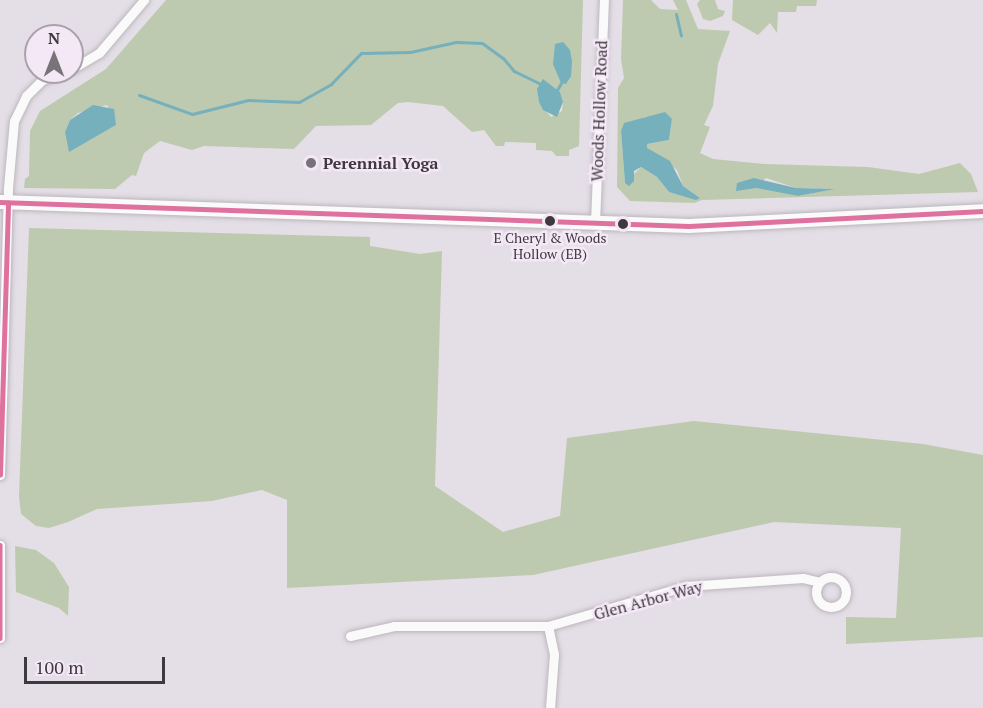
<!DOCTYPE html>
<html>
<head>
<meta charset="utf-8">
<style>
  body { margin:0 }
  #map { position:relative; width:983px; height:708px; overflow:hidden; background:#e4dee6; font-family:"PT Serif",serif }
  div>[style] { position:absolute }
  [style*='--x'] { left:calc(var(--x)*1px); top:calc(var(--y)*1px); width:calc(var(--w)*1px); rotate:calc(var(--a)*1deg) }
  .green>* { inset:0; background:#becaaf }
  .water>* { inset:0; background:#75b0bc }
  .stream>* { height:3px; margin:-1.5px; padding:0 1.5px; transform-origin:1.5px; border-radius:1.5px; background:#75b0bc }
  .roads { filter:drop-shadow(0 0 2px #bcb7bd) drop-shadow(0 0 2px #bcb7bd) }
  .street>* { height:9px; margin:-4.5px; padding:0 4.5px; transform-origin:4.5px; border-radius:4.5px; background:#fbfafb }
  .street>.ring { margin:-4.5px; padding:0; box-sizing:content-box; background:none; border:9px solid #fbfafb; border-radius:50% }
  .secondary>* { height:14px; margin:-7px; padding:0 7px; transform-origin:7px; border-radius:7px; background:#fbfafb }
  .bus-1>* { height:4.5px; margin:-2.25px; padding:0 2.25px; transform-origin:2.25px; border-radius:2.25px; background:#df719f }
  .dots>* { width:16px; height:16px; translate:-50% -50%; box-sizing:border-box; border:3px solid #f4e7f6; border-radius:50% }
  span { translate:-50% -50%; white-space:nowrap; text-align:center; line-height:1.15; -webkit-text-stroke:5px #f4e7f6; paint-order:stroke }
  .bus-label { font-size:14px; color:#3e393f }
  .street-label { font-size:16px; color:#3e393f }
  .poi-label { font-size:16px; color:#3e393f; font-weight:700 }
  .left { translate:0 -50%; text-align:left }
  .north { position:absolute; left:24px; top:24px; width:60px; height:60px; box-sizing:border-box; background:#f4e7f6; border:2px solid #aba1ad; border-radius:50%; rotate:0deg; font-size:16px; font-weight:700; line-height:24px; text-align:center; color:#3e393f }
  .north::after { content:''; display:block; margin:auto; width:21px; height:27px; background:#787379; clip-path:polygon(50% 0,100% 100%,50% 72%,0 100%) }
  .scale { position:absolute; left:24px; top:657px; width:141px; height:27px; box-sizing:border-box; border:3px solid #3e393f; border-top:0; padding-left:8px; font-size:18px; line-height:21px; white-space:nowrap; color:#3e393f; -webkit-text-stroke:4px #f4e7f6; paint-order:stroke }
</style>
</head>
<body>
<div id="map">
  <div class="green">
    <i style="clip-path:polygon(evenodd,166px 0,583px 0,579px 146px,569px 150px,569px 156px,556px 156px,552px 151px,536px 150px,536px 143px,505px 142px,504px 146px,496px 146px,484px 130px,472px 132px,443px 106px,408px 102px,398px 103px,371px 125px,316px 126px,294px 149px,204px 146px,192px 150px,160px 141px,144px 153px,136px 176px,132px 175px,115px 189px,24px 188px,25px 179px,29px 176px,30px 131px,40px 111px,106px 69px,166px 0,544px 80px,560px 92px,563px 102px,562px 111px,551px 117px,539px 102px,544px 80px,166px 0,107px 105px,116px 125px,73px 149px,65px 132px,70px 120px,78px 113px,107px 105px)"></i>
    <i style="clip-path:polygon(evenodd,623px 0,651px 0,660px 9px,678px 10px,673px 0,686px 0,698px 29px,730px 31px,718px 64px,713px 106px,704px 125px,710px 127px,700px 153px,713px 159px,765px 164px,868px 167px,919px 174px,960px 163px,971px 174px,978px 192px,702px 200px,694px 203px,630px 201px,617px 187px,618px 88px,624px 78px,621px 59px,623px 0,645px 117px,672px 119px,669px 140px,647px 144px,647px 148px,677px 170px,683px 186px,700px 198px,669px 192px,657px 177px,641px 167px,625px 183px,621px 131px,645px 117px,623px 0,766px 178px,796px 188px,834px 189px,798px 196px,756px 188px,766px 178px)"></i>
    <i style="clip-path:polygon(700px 0,715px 0,718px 9px,725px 11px,723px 16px,710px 21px,703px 19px,697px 4px)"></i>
    <i style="clip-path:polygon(733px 0,817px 0,816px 6px,797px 6px,796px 12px,778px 12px,777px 33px,770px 23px,758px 35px,732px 20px)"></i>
    <i style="clip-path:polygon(29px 228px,370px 237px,370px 246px,420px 254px,442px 251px,435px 486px,503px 532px,560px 516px,567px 438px,694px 421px,923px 444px,983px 455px,983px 637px,846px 644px,846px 617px,896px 618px,901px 528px,774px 522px,533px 575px,287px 588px,287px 500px,262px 490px,212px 501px,97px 509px,68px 522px,49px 528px,36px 526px,21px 514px,19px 496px)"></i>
    <i style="clip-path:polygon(15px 546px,36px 550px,54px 563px,69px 587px,68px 616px,59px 608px,16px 592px)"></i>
  </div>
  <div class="water">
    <i style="clip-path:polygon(563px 42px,570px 50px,572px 61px,571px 76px,566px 84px,561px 83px,553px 64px,555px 44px)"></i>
    <i style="clip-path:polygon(543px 79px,560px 92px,563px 102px,557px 117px,543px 110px,539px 102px,537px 89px)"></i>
    <i style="clip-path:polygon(93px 105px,114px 109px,116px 125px,69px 152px,65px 132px,70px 120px)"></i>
    <i style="clip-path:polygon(665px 112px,672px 119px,669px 140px,647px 144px,647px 148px,670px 161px,683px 186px,700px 198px,696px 200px,669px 192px,657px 177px,641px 167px,634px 171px,634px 181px,629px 186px,625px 183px,621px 131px,624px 123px)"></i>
    <i style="clip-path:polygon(754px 178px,796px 188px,835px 189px,798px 196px,756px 188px,736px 191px,737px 183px)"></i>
  </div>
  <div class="stream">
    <i style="--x:676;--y:14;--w:22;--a:77"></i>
    <i style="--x:557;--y:90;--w:8;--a:-60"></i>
    <i style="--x:139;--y:95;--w:56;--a:19.7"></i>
    <i style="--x:192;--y:114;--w:58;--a:-14"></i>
    <i style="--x:248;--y:100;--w:51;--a:2.2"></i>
    <i style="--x:299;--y:102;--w:37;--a:-29"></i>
    <i style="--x:331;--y:84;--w:43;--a:-45.9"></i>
    <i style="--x:361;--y:53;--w:49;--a:-1.2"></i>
    <i style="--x:410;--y:52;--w:47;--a:-12.3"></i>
    <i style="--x:456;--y:42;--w:26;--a:2"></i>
    <i style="--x:482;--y:43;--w:26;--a:36"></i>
    <i style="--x:503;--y:58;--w:17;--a:50"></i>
    <i style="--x:514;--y:71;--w:28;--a:26"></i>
  </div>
  <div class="roads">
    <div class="street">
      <i style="--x:72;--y:69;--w:31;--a:-31"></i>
      <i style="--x:99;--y:53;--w:70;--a:-49.7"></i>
      <i style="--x:595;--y:223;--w:223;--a:-87.7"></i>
      <i style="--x:0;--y:475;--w:287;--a:-88.4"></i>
      <i style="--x:8;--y:188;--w:67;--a:-84.9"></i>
      <i style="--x:14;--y:121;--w:28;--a:-64"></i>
      <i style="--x:26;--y:96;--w:23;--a:-45"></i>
      <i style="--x:42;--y:80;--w:22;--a:-22"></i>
      <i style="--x:0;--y:545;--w:93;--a:90"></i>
      <i class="ring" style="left:816px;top:577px;width:21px;height:21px"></i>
      <i style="--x:548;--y:626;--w:29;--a:78"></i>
      <i style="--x:554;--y:654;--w:54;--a:94.2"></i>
      <i style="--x:350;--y:636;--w:45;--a:-12.8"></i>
      <i style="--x:394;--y:626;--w:154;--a:0"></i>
      <i style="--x:548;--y:626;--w:144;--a:-16.2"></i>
      <i style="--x:686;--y:586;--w:117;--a:-3.9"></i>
      <i style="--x:803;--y:578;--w:17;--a:13"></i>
    </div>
    <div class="secondary">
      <i style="--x:0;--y:202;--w:689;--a:1.99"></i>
      <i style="--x:689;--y:226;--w:294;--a:-2.9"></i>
    </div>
  </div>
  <div class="bus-1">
    <i style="--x:0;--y:202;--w:689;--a:1.99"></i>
    <i style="--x:689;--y:226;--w:294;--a:-2.9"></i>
    <i style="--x:0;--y:475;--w:272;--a:-88.3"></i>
    <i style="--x:0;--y:545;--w:93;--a:90"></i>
  </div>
  <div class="dots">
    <i style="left:311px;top:163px;background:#787379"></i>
    <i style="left:550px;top:221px;background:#3e393f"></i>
    <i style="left:623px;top:224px;background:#3e393f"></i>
  </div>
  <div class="bus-label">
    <span style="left:550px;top:246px">E Cheryl &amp; Woods<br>Hollow (EB)</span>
  </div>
  <div class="street-label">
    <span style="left:599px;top:111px;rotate:-88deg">Woods Hollow Road</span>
    <span style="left:648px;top:600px;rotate:-15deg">Glen Arbor Way</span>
  </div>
  <div class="poi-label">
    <span class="left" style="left:323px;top:163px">Perennial Yoga</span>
  </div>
  <div class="north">N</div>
  <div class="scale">100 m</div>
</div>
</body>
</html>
